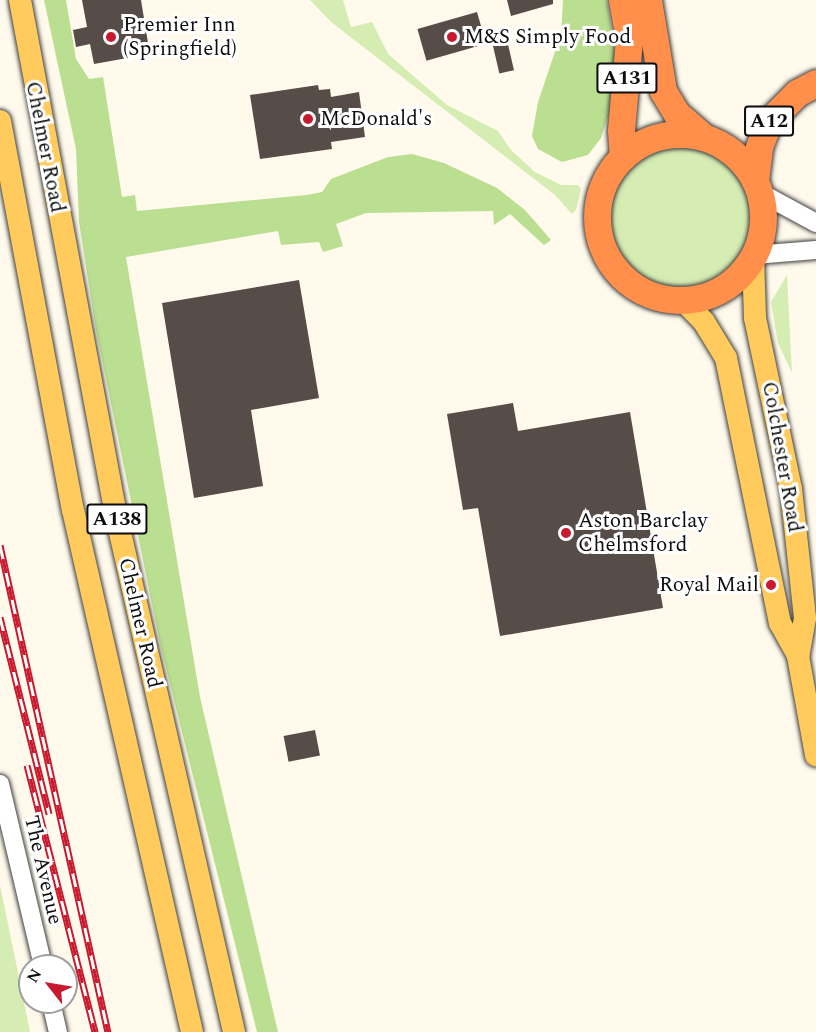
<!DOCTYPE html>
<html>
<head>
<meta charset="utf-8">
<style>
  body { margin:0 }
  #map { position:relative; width:816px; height:1032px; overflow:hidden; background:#fffaec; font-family:Spectral,serif }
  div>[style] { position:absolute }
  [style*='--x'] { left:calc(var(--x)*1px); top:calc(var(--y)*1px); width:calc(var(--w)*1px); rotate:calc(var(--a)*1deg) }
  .green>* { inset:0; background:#d5edb2 }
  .round { border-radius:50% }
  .forest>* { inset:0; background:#badf90 }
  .building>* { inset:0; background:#564c48; transform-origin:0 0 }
  .roads { filter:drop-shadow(0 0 2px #404040) drop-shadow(0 0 2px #404040) }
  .minor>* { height:18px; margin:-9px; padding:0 9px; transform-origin:9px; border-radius:9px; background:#fff }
  .major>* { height:22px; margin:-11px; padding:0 11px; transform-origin:11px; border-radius:11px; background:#ffcb5c }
  .highway>* { height:27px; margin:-13.5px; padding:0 13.5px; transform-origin:13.5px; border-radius:13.5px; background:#ff8f4a }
  .highway>.ring { margin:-13.5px; padding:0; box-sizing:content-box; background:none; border:27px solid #ff8f4a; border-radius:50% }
  .rail>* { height:7px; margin-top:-3.5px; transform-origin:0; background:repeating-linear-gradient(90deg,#fff 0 14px,#c9192e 0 28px); box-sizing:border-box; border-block:2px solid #c9192e }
  .dots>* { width:16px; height:16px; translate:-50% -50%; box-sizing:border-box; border:3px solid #fff; border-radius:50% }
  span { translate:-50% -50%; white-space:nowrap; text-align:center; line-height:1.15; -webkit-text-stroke:6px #fff; paint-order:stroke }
  .shield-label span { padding:2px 4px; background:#fff; border:2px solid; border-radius:4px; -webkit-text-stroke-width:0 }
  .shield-label { font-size:20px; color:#0d0d0d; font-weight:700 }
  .poi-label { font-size:21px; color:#0d0d0d }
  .left { translate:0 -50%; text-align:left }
  .right { translate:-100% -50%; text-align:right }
  .street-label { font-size:21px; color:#0d0d0d }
  .north { position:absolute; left:18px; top:954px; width:60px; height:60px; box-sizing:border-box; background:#fff; border:2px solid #9e9e9e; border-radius:50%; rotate:301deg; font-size:16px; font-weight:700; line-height:24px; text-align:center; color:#0d0d0d }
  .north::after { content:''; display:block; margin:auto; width:21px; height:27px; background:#c9192e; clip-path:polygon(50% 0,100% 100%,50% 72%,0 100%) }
</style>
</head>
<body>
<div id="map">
  <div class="green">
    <i style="clip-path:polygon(310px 0,343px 0,351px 27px,372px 22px,388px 54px,447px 105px,498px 131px,511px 150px,535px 172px,561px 185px,578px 185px,581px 189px,576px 210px,572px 214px,555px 195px,331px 22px)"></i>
    <i class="round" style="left:610px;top:147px;width:140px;height:140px"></i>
    <i style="clip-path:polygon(787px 275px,792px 373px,778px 343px,771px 302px)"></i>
    <i style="clip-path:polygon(0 885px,23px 997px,30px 1032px,0 1032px)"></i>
  </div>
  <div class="forest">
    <i style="clip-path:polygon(44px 0,66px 0,76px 59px,89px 79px,103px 77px,122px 197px,135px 195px,137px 211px,307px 195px,322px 192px,331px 179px,388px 157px,412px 154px,444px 163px,497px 188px,525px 210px,551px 240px,544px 245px,510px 214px,494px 225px,493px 211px,366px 213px,336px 224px,343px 246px,323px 252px,319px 242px,281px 245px,278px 231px,126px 257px,200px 697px,278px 1032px,257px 1032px,161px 648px,96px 330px,79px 222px,76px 149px)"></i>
    <i style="clip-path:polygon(563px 0,607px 0,615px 53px,610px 110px,601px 138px,588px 155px,562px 162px,538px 149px,532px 136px,538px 102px,561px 34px)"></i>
  </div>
  <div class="building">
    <i style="clip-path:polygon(82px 0,141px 0,149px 49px,132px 52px,133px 57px,94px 64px,90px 44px,76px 47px,73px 30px,87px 27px)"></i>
    <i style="clip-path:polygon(507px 0,553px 0,553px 4px,511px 16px)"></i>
    <i style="left:477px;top:12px;width:33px;height:62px;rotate:74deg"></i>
    <i style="left:507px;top:40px;width:31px;height:15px;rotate:77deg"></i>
    <i style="clip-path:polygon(318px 85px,319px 90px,330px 89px,331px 97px,359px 92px,365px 137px,331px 142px,332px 149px,260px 159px,250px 95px)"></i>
    <i style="clip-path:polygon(299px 280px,319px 398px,251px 410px,263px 486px,194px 498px,162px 303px)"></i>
    <i style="clip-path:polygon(513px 403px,518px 431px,630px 412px,663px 608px,500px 636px,478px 508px,463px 510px,447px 414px)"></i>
    <i style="left:315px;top:730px;width:26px;height:32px;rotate:79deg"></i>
  </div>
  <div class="roads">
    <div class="minor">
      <i style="--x:759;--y:192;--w:65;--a:28.5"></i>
      <i style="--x:754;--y:255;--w:62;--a:-4.6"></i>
      <i style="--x:0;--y:784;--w:187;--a:76.7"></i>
      <i style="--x:51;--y:1002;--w:31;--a:77"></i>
    </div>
    <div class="major">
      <i style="--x:20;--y:0;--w:524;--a:79.44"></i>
      <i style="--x:116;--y:515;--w:530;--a:77.14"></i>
      <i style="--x:0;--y:121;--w:396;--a:79.4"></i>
      <i style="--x:73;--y:510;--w:535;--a:77.16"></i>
      <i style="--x:753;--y:257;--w:61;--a:88.1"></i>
      <i style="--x:755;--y:318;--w:175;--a:78.1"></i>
      <i style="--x:791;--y:489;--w:130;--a:83.8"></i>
      <i style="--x:805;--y:618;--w:39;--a:100"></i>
      <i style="--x:683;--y:300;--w:30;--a:46"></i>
      <i style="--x:704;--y:322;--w:42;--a:58.6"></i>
      <i style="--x:726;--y:358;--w:270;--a:78.5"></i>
      <i style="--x:780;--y:623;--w:38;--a:61"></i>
      <i style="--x:798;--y:656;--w:101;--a:79.7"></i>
    </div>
    <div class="highway">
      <i style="--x:622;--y:0;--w:40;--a:80"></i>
      <i style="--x:629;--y:39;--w:91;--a:95"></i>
      <i style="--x:621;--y:130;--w:27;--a:86"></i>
      <i style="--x:648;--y:0;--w:92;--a:80.6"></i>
      <i style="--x:663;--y:91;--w:27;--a:59"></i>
      <i style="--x:677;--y:114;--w:35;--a:41"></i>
      <i class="ring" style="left:597px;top:134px;width:139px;height:139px"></i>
      <i style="--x:755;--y:181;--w:34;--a:-83"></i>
      <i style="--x:759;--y:147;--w:28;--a:-69"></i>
      <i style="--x:769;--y:121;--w:40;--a:-45"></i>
      <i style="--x:797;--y:93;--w:21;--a:-28"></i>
    </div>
  </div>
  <div class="rail">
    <i style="--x:0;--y:545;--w:499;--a:77.5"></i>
    <i style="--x:0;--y:617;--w:203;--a:76"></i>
    <i style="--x:27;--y:765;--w:276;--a:75.7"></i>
  </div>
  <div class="dots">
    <i style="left:111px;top:37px;background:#c9192e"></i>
    <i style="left:452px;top:37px;background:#c9192e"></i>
    <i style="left:308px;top:119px;background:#c9192e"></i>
    <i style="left:566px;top:533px;background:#c9192e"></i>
    <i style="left:771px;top:585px;background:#c9192e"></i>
  </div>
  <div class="shield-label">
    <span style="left:627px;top:78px">A131</span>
    <span style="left:769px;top:121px">A12</span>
    <span style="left:117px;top:519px">A138</span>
  </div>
  <div class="poi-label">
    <span class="left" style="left:123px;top:37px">Premier Inn<br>(Springfield)</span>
    <span class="left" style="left:464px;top:37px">M&amp;S Simply Food</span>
    <span class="left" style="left:320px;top:119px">McDonald's</span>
    <span class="left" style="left:578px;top:533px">Aston Barclay<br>Chelmsford</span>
    <span class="right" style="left:759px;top:585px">Royal Mail</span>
  </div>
  <div class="street-label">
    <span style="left:45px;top:147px;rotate:79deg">Chelmer Road</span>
    <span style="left:782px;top:457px;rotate:80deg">Colchester Road</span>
    <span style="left:140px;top:623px;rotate:77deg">Chelmer Road</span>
    <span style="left:43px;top:870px;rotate:77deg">The Avenue</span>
  </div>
  <div class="north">N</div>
</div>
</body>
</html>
